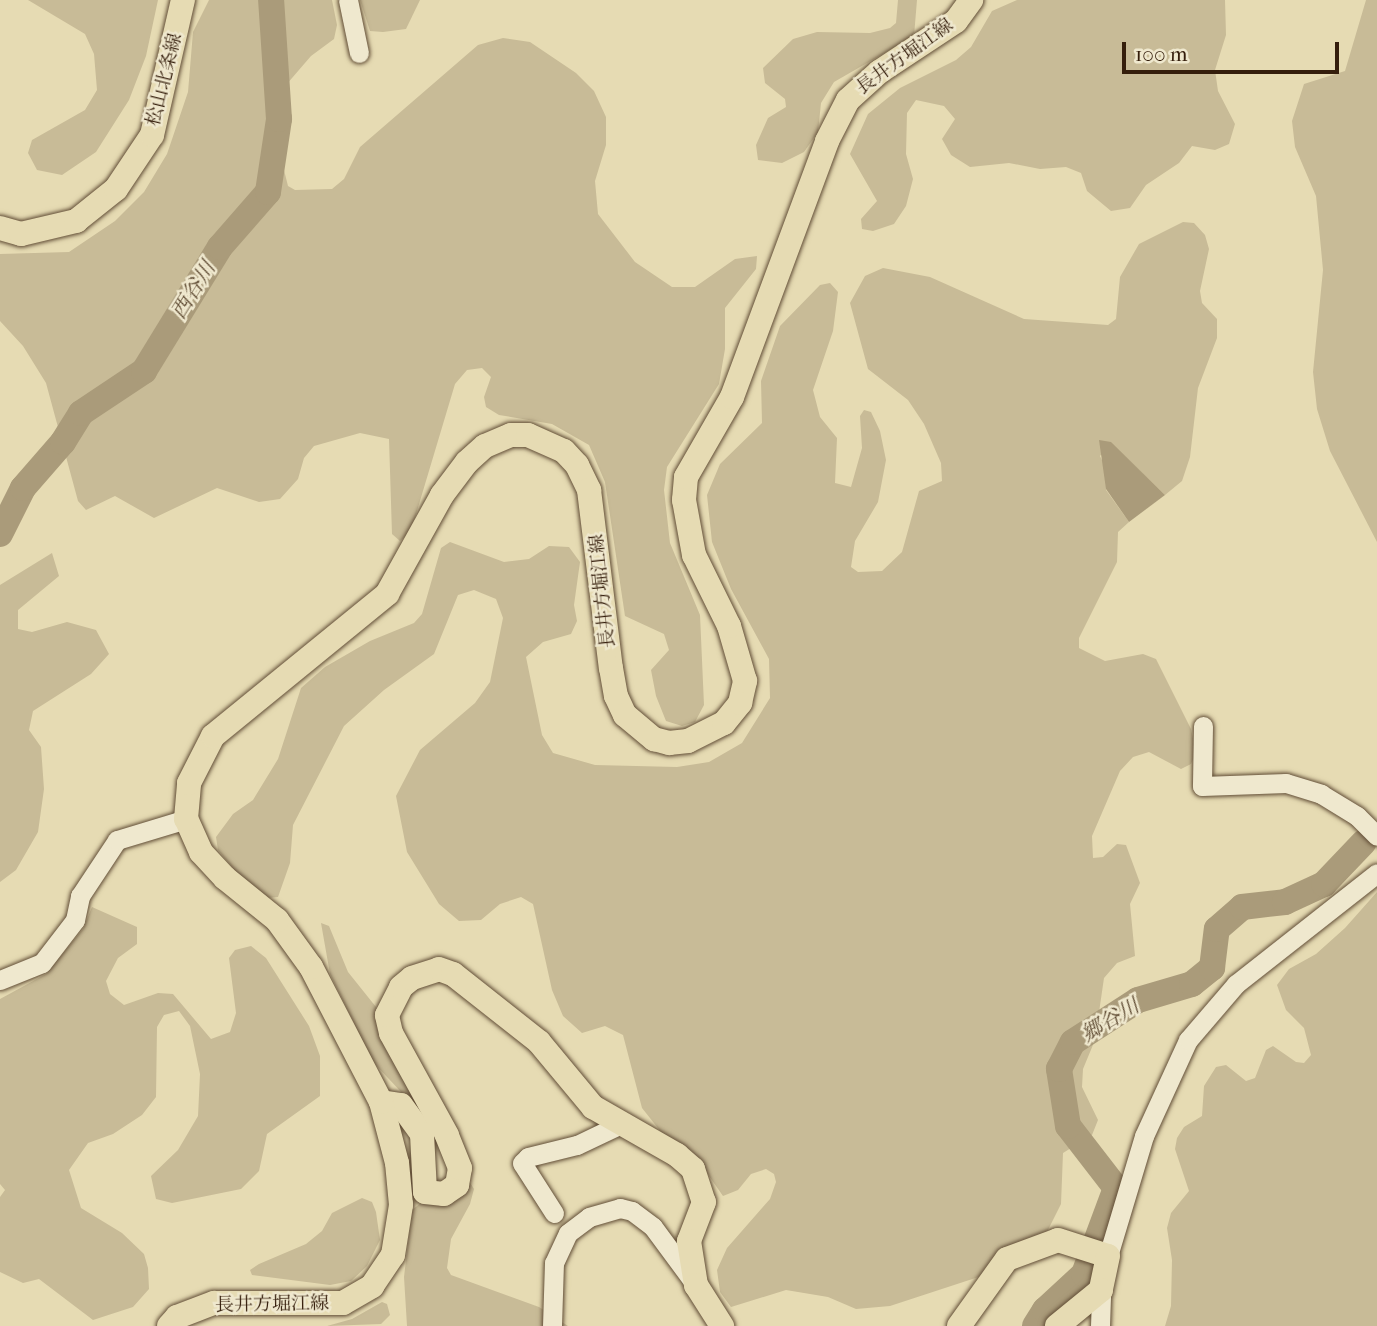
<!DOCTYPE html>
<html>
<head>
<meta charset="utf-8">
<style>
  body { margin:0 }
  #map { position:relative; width:1377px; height:1326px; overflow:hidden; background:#e6dbb3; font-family:"IM FELL French Canon","Noto Serif JP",serif }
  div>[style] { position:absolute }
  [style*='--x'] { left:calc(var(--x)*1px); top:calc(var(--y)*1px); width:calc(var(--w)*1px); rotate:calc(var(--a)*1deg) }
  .green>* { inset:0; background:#c8bb97 }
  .water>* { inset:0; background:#aa9b7a }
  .river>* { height:26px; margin:-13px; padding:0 13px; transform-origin:13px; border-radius:13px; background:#aa9b7a }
  .roads { filter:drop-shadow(0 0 2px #614d36) drop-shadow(0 0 2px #614d36) }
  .minor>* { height:19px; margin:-9.5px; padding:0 9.5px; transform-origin:9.5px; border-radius:9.5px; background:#efe8ce }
  .major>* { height:24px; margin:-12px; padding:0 12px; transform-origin:12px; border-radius:12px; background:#e6dbb3 }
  span { translate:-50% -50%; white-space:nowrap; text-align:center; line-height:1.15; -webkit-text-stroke:5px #efe8ce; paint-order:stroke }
  .street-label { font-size:19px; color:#351e0c }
  .water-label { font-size:21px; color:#5e4a32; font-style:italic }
  .scale { position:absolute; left:1122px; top:42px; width:217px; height:32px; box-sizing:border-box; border:4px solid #351e0c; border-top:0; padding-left:9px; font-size:21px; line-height:24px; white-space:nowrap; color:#351e0c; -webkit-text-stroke:5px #efe8ce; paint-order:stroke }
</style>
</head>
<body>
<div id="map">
  <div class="green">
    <i style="clip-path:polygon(28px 0,158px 0,146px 56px,129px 100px,96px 152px,62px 175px,37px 170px,28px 153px,32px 140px,85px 110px,97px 90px,94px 54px,85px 34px)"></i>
    <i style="clip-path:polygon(209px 0,332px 0,337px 25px,334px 39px,311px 56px,286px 85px,281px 158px,288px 186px,295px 190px,332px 189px,344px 179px,360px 147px,478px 45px,503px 38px,530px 42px,576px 73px,594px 91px,606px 117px,606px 145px,595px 181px,598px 214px,635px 262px,672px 287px,695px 287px,735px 259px,757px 256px,756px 269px,725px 308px,725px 349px,719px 384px,667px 467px,664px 490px,670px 543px,700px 615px,704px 705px,695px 722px,682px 726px,666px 721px,656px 696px,651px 670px,669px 650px,664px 634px,625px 616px,605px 482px,589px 445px,552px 424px,499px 415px,486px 407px,484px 397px,491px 377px,482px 368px,467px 370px,455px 384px,411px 531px,400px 541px,392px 534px,389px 439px,360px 433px,314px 446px,304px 458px,298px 479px,280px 499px,259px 502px,217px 488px,154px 518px,115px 496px,86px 510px,78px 501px,46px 383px,23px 346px,0 321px,0 254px,69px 252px,115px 221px,144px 192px,167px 154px,188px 92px,193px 32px)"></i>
    <i style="clip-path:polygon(360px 0,420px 0,406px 29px,383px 32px,370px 31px)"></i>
    <i style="clip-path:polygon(898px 0,917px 0,914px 36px,834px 82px,821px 103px,818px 132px,804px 152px,782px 163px,758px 160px,756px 145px,768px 118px,786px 107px,785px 99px,765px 83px,763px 68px,793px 39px,817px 32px,870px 33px,890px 28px,896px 23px)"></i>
    <i style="clip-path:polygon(1017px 0,1225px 0,1226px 35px,1215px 70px,1218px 91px,1235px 124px,1229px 144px,1215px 150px,1192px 146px,1179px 163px,1146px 185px,1130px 208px,1111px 211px,1087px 191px,1081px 173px,1066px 167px,1040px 169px,1009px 163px,970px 167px,951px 155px,942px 139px,955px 119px,944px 106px,916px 100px,907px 113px,906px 154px,913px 179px,906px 206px,894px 224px,873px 231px,862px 229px,861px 219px,877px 201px,850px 154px,868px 114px,900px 88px,956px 60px,971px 47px,992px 11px)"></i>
    <i style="clip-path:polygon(1366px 0,1377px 0,1377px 542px,1330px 451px,1317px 409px,1313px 372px,1323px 270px,1316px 196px,1295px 147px,1292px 121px,1304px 84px,1345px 71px)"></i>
    <i style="clip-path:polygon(1183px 222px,1194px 223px,1205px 235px,1209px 249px,1200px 291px,1202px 303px,1217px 319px,1217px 338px,1198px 388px,1190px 457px,1182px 481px,1165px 495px,1111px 443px,1100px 456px,1106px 469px,1106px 490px,1129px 522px,1118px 532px,1117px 562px,1079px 638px,1079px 648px,1105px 661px,1143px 654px,1156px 659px,1191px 729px,1196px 753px,1191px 764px,1181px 769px,1149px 752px,1133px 757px,1120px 771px,1092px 836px,1093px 858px,1103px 857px,1117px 844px,1126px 845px,1140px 883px,1130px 904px,1135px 956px,1117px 963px,1104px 978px,1095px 1040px,1083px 1069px,1082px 1087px,1098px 1120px,1092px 1135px,1063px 1153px,1061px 1204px,1047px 1232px,1009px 1267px,890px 1306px,856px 1309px,828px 1297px,786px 1290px,731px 1307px,720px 1292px,717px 1270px,727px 1248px,770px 1199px,776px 1182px,774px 1174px,766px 1169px,751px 1174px,738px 1190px,723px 1196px,700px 1163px,665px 1137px,642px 1108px,623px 1035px,605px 1026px,582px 1033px,563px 1016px,552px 990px,533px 904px,521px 897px,500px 904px,481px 920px,459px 921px,439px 904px,407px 852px,396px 796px,420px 750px,475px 703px,490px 682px,503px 618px,496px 599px,474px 590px,458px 595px,434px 654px,384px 690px,344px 726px,293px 825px,290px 863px,278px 897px,267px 898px,238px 874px,218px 850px,216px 837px,233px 814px,253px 800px,278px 759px,301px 688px,325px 667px,370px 641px,414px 623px,422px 614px,441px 548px,450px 542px,504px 562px,529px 559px,549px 546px,569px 547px,580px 562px,574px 605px,577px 621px,571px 634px,543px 642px,526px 657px,542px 735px,553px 753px,595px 765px,677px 767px,709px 762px,742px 743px,770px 698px,769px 659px,731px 589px,712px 542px,707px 495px,720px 464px,762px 423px,761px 381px,780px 326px,820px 285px,830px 283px,838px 292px,833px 331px,813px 390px,820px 417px,837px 438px,835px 483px,851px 487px,862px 448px,860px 416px,864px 410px,871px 412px,880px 431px,886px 460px,878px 502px,855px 541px,851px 567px,858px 572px,882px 571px,902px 552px,919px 491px,942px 481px,941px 463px,924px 424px,908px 400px,868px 369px,850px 303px,865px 276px,883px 268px,930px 277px,1024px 319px,1108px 325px,1116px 319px,1120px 277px,1139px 244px)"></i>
    <i style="clip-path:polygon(52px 553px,59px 576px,18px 610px,18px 629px,32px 632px,67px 622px,96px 630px,109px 654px,91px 674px,33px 711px,29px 730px,41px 747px,44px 789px,38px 832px,16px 870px,0 882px,0 585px)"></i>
    <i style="clip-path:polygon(1377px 892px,1377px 1326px,1165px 1326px,1171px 1306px,1172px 1260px,1167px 1228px,1171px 1213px,1189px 1191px,1175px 1149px,1177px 1138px,1184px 1127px,1202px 1116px,1204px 1086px,1216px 1067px,1226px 1065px,1246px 1081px,1255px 1078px,1266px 1050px,1273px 1046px,1296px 1062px,1304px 1063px,1311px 1055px,1304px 1028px,1286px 1010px,1277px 985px,1289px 969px,1316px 954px,1345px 928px)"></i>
    <i style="clip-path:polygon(92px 907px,137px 927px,137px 944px,118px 958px,106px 981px,110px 994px,124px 1005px,158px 993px,173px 994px,211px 1039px,230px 1032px,236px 1013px,229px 958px,235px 950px,251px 946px,266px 958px,309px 1026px,320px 1056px,320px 1096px,267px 1134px,259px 1171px,241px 1189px,172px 1203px,156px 1199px,151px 1176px,178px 1150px,198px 1116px,200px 1074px,190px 1026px,179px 1011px,164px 1015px,157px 1027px,156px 1097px,142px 1115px,113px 1134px,88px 1143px,69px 1170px,81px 1208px,122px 1233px,144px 1254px,148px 1268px,149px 1289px,133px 1307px,93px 1320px,39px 1279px,23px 1283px,0 1272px,0 1197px,5px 1190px,0 1184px,0 999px,46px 974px,83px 929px)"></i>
    <i style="clip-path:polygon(321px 923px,329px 926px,348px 972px,376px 1007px,386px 1034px,433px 1126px,373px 1062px,330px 974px)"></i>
    <i style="clip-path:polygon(469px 1181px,474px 1189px,470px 1204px,451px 1239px,447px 1268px,451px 1275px,539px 1307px,568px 1326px,407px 1326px,404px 1277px,412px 1210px,426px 1199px)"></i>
    <i style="clip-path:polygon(362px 1198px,372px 1202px,376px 1212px,380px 1240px,367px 1266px,351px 1281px,330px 1285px,252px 1275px,250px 1270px,259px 1264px,306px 1244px,322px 1231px,332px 1213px)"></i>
    <i style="clip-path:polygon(382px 1302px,387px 1304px,390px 1315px,381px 1324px,327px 1326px,352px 1319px)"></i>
  </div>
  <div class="water">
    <i style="clip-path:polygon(1099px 440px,1111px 442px,1165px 495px,1129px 522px,1106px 489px)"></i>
  </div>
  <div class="river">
    <i style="--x:0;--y:534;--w:51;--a:-63.4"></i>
    <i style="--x:23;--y:488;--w:61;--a:-49"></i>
    <i style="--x:63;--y:442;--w:34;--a:-58"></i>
    <i style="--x:81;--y:413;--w:76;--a:-33.7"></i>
    <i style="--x:144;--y:371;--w:145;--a:-58.5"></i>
    <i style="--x:220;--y:247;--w:73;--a:-48.9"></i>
    <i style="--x:268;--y:192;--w:74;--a:-81.4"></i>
    <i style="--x:279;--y:119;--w:119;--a:-93.8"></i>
    <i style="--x:1035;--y:1326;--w:19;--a:-58"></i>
    <i style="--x:1045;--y:1310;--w:53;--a:-42.7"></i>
    <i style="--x:1084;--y:1274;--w:92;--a:-69.6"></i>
    <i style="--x:1116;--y:1188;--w:78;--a:-127.7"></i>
    <i style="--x:1068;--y:1126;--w:58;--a:-99"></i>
    <i style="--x:1059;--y:1069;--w:30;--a:-63"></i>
    <i style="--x:1073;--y:1042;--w:77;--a:-32.9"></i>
    <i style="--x:1138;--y:1000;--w:56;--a:-16.5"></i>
    <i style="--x:1192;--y:984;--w:26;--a:-39"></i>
    <i style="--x:1212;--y:968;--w:39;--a:-83"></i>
    <i style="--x:1217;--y:929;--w:33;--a:-41"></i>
    <i style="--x:1242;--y:907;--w:43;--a:-6.6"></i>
    <i style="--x:1285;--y:902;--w:43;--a:-24.8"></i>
    <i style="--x:1324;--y:884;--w:57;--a:-46.4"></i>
  </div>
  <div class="roads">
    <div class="minor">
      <i style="--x:348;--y:0;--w:54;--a:78.3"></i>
      <i style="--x:1203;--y:726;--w:60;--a:91"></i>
      <i style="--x:1202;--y:786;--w:84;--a:-2"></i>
      <i style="--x:1286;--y:783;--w:37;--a:17"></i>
      <i style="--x:1321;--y:794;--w:42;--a:31.4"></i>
      <i style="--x:1357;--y:816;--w:28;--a:45"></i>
      <i style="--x:0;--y:980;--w:45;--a:-22"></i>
      <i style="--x:42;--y:963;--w:54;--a:-52.5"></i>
      <i style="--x:75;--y:920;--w:25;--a:-78"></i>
      <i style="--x:80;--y:896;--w:67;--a:-56.5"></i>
      <i style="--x:117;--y:840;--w:72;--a:-16.9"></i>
      <i style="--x:554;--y:1213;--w:59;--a:-122.6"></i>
      <i style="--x:522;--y:1163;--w:8;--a:-45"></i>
      <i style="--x:528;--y:1157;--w:50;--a:-13.8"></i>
      <i style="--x:577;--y:1145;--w:49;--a:-25.5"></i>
      <i style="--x:1108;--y:1256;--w:125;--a:-73.3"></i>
      <i style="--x:1144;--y:1136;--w:106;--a:-65.4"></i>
      <i style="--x:1188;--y:1040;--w:74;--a:-49.4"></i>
      <i style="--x:1236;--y:984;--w:179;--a:-38.2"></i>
      <i style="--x:552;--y:1326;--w:63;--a:-88.2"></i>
      <i style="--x:554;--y:1263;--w:33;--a:-65"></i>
      <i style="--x:568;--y:1233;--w:26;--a:-37"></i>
      <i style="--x:589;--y:1217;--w:32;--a:-16"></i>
      <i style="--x:620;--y:1208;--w:12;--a:14"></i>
      <i style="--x:632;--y:1211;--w:26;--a:37"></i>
      <i style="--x:653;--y:1227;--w:71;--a:53.6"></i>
      <i style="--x:1100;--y:1326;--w:36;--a:-88"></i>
    </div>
    <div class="major">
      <i style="--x:0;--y:228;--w:22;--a:16"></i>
      <i style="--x:21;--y:234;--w:57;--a:-13.3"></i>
      <i style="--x:76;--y:221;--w:51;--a:-38.7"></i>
      <i style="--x:116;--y:189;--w:65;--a:-56.3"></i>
      <i style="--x:152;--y:135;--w:139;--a:-77.1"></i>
      <i style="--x:381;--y:1102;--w:20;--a:9"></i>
      <i style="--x:401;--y:1105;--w:36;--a:54"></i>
      <i style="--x:422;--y:1134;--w:58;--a:87"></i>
      <i style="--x:425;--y:1192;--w:19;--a:6"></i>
      <i style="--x:444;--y:1194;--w:16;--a:-35"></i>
      <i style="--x:457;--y:1185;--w:17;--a:-80"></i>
      <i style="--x:460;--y:1168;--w:35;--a:-112"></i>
      <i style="--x:447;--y:1135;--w:116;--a:-118.8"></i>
      <i style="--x:391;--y:1033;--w:18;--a:-103"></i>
      <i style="--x:387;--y:1015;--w:31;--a:-63"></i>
      <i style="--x:401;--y:987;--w:14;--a:-39"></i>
      <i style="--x:412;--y:978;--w:28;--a:-18"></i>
      <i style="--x:439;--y:969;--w:15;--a:20"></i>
      <i style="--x:453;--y:974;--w:110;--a:38.3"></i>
      <i style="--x:539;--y:1042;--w:85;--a:50.3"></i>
      <i style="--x:593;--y:1107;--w:97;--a:29.7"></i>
      <i style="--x:677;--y:1155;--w:21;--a:41"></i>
      <i style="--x:693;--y:1169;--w:35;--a:72"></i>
      <i style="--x:704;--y:1202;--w:42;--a:111"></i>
      <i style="--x:689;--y:1241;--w:45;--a:81"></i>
      <i style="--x:696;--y:1285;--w:49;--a:57.6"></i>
      <i style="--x:169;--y:1326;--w:12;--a:-48"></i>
      <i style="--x:177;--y:1317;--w:40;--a:-21"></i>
      <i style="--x:214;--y:1303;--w:129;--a:0"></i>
      <i style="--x:343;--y:1303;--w:34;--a:-30"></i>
      <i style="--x:372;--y:1286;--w:37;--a:-56"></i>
      <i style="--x:393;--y:1255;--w:51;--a:-80.9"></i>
      <i style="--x:401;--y:1205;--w:42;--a:-95.4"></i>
      <i style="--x:397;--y:1163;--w:63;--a:-104.7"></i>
      <i style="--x:381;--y:1102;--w:152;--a:-117.4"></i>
      <i style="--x:311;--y:967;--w:58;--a:-125.9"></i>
      <i style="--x:277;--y:920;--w:67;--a:-141.1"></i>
      <i style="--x:225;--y:878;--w:35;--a:-133"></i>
      <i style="--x:201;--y:852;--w:36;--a:-114"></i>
      <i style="--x:186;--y:819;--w:36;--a:-85"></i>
      <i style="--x:189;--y:783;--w:53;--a:-62.9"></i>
      <i style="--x:213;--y:736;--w:225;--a:-39.2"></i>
      <i style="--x:387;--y:594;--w:113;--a:-60.9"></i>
      <i style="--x:442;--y:495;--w:41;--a:-52.9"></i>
      <i style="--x:467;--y:462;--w:24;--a:-42"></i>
      <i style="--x:485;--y:446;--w:28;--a:-23"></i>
      <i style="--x:511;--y:435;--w:17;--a:0"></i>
      <i style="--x:528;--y:435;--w:39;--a:24"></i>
      <i style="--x:564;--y:451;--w:19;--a:47"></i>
      <i style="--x:577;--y:465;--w:28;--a:64"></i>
      <i style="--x:589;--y:490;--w:179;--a:83"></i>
      <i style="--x:611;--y:668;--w:28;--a:80"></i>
      <i style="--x:616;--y:696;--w:21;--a:65"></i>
      <i style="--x:625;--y:715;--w:38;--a:40"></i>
      <i style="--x:654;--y:739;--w:16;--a:15"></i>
      <i style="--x:669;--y:743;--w:19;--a:-6"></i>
      <i style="--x:688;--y:741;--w:40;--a:-26.6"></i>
      <i style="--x:724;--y:723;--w:26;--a:-51"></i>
      <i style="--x:740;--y:703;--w:23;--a:-77"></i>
      <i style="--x:745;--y:681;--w:57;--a:-106.2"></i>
      <i style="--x:729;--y:626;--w:79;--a:-116.2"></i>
      <i style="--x:694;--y:555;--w:56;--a:-100.3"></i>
      <i style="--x:684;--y:500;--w:23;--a:-85"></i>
      <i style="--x:686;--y:477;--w:92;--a:-60.1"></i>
      <i style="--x:732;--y:397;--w:273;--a:-69.6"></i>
      <i style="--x:827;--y:141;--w:46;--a:-62.9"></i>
      <i style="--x:848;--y:100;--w:42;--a:-42.1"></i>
      <i style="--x:879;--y:72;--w:92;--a:-33.5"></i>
      <i style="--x:956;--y:21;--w:26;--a:-54"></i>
      <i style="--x:959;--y:1326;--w:82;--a:-54.4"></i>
      <i style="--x:1007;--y:1259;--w:54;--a:-20.4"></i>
      <i style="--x:1058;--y:1240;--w:52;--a:17.7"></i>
      <i style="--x:1108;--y:1256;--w:35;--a:102"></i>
      <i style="--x:1101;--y:1290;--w:57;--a:140.7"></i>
    </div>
  </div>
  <div class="street-label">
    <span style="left:905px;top:57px;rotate:-36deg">長井方堀江線</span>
    <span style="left:165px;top:80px;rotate:-76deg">松山北条線</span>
    <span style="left:603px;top:591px;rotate:-96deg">長井方堀江線</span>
    <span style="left:272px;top:1305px;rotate:-1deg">長井方堀江線</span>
  </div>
  <div class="water-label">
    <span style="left:193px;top:290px;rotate:-58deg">西谷川</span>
    <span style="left:1110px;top:1020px;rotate:-31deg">郷谷川</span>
  </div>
  <div class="scale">100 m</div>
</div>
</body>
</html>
